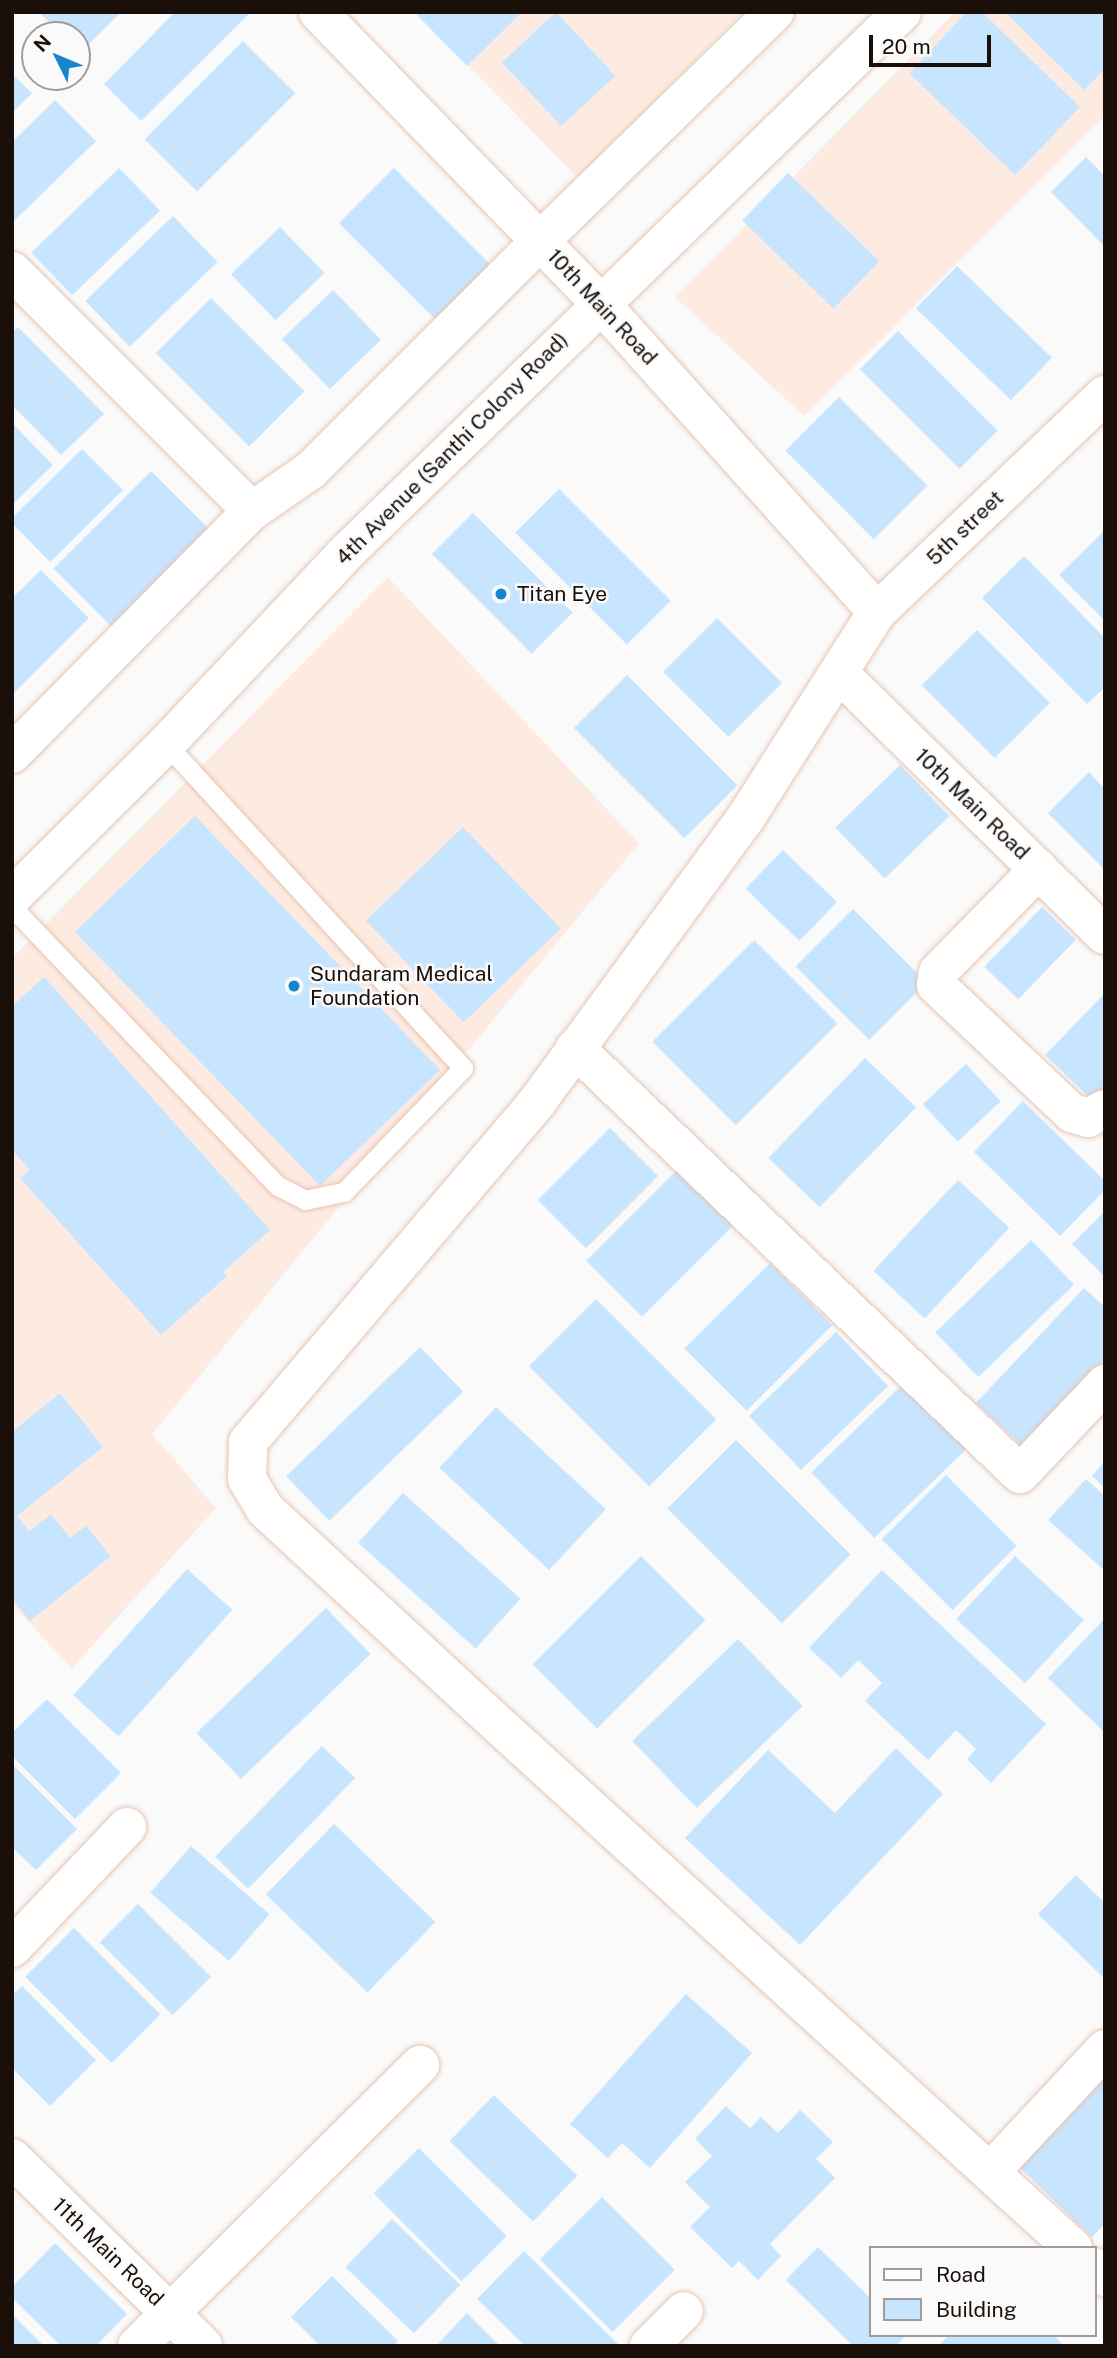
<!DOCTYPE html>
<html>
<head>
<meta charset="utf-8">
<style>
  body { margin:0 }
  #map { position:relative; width:1117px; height:2358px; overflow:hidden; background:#fafafa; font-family:"Public Sans",sans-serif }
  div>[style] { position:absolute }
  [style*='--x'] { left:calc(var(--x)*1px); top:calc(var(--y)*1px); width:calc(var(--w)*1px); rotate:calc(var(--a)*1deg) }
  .built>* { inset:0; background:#fdebe2 }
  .building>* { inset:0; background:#c8e5ff; transform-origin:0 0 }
  .roads { filter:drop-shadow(0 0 2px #e7c5b1) drop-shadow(0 0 2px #e7c5b1) }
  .service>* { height:19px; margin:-9.5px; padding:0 9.5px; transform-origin:9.5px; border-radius:9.5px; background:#fff }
  .minor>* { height:38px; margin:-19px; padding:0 19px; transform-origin:19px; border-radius:19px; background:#fff }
  .tertiary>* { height:38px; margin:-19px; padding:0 19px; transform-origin:19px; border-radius:19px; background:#fff }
  .dots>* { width:19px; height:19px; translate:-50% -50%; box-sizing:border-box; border:4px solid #fafafa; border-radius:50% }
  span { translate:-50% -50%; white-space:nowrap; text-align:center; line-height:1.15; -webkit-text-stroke:5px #fafafa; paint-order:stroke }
  .street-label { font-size:21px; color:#1b1009 }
  .poi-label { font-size:21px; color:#1b1009 }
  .left { translate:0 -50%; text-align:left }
  .frame { position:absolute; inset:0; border:14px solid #1b1009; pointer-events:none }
  .legend { position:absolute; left:869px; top:2246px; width:228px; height:91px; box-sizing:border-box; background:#fafafa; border:2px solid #a19c9a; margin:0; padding:9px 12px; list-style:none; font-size:21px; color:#1b1009 }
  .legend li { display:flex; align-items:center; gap:14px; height:35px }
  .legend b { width:35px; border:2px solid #a19c9a }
  .north { position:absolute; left:21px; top:21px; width:70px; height:70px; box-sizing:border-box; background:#fafafa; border:2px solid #a19c9a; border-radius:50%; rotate:313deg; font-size:19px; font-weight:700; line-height:28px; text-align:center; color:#1b1009 }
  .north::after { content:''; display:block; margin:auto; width:24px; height:32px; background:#1984ce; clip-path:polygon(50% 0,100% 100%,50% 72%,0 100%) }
  .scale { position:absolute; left:869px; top:35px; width:122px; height:32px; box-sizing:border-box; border:4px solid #1b1009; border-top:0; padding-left:9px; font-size:21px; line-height:24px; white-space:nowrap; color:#1b1009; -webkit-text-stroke:5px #fafafa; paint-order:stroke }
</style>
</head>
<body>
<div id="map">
  <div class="built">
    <i style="clip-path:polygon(416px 12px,743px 12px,578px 178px)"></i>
    <i style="clip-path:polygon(955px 12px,1105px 12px,1105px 116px,804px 416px,675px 297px)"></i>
    <i style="clip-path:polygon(388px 577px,639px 843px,152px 1434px,216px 1508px,72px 1668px,12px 1605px,12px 958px)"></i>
  </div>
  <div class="building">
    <i style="clip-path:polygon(39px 12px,121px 12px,79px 54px,77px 35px,61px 35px)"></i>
    <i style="clip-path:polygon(175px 12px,251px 12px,141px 121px,104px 84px)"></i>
    <i style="clip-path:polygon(414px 12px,522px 12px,467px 66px)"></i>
    <i style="left:556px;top:12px;width:87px;height:74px;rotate:47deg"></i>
    <i style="clip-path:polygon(967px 12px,982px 12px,1080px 107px,1015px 175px,909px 73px)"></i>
    <i style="clip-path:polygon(1005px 12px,1103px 12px,1105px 69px,1084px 90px)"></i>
    <i style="left:243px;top:41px;width:74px;height:139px;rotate:45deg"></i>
    <i style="clip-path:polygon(12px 74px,32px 93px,12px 113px)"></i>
    <i style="clip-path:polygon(55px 100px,96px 141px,12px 223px,12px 142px)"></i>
    <i style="clip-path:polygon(1086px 157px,1105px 176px,1105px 247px,1051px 192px)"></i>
    <i style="left:119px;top:168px;width:59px;height:122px;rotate:46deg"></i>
    <i style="left:394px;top:168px;width:141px;height:78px;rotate:45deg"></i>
    <i style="left:788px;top:173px;width:127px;height:66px;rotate:44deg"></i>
    <i style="left:173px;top:216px;width:64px;height:122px;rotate:46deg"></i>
    <i style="left:280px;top:227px;width:64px;height:68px;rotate:46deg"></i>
    <i style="left:957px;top:266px;width:132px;height:59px;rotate:44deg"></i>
    <i style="left:333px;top:290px;width:69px;height:71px;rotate:46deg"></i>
    <i style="left:211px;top:298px;width:132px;height:78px;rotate:45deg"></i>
    <i style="clip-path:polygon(18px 327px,104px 414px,61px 455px,12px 405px,12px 333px)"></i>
    <i style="left:898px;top:331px;width:141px;height:54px;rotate:45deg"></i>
    <i style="left:839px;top:397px;width:125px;height:76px;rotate:45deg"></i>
    <i style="clip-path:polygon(12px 423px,53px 465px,12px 505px)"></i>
    <i style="clip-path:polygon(82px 449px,123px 490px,50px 562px,12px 523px,12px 518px)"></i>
    <i style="left:151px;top:471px;width:88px;height:138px;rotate:45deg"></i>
    <i style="left:559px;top:489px;width:158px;height:62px;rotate:45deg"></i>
    <i style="left:473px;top:513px;width:141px;height:58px;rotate:45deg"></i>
    <i style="clip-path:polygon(1105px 530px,1105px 621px,1059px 575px)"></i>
    <i style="clip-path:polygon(1024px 556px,1105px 638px,1105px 687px,1087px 704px,982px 598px)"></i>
    <i style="clip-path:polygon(41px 570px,89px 618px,14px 693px,12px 598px)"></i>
    <i style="left:717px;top:618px;width:92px;height:76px;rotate:45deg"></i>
    <i style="left:977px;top:630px;width:103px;height:78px;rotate:45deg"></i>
    <i style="left:627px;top:675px;width:156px;height:75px;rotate:45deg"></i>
    <i style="left:900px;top:765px;width:71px;height:90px;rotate:46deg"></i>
    <i style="clip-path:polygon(1089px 772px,1105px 789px,1105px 870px,1048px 813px)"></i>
    <i style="left:195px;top:816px;width:353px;height:167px;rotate:46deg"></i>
    <i style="left:463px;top:827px;width:141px;height:135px;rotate:46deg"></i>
    <i style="left:783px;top:850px;width:75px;height:54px;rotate:44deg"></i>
    <i style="left:1042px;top:907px;width:47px;height:83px;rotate:44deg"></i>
    <i style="left:853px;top:909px;width:104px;height:81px;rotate:45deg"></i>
    <i style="left:754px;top:940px;width:118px;height:144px;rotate:45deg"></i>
    <i style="clip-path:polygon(44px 977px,270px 1230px,223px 1272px,227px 1276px,161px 1335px,20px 1178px,30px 1170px,12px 1150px,12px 1006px)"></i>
    <i style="clip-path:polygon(1105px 993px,1105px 1092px,1095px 1103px,1045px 1055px)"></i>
    <i style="left:865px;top:1058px;width:71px;height:139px;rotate:44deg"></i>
    <i style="left:966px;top:1064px;width:51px;height:59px;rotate:47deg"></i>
    <i style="clip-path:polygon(1023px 1101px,1105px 1181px,1105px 1190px,1060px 1236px,974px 1152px)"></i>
    <i style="left:610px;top:1128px;width:68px;height:102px;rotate:45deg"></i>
    <i style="left:681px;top:1166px;width:79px;height:134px;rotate:45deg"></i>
    <i style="left:958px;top:1180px;width:70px;height:124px;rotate:43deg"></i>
    <i style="clip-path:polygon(1105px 1211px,1105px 1277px,1072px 1244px)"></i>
    <i style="left:1031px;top:1240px;width:62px;height:133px;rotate:46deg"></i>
    <i style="left:770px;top:1263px;width:88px;height:121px;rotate:45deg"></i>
    <i style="clip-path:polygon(1084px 1288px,1105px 1307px,1105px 1359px,1023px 1447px,976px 1403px)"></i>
    <i style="left:596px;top:1299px;width:170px;height:95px;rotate:45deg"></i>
    <i style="left:836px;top:1332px;width:75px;height:121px;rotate:46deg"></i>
    <i style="left:420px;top:1347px;width:62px;height:186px;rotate:46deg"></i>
    <i style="left:909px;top:1378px;width:91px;height:136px;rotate:46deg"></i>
    <i style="clip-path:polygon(60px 1393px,103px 1447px,17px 1516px,29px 1531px,51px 1514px,70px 1538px,86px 1526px,111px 1556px,30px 1621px,12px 1599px,12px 1432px)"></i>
    <i style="left:496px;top:1407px;width:150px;height:83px;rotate:43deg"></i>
    <i style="left:736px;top:1440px;width:162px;height:97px;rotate:45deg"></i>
    <i style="clip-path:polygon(1105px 1461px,1105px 1488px,1092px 1476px)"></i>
    <i style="left:946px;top:1475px;width:100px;height:91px;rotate:45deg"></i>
    <i style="clip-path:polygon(1086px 1479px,1105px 1496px,1105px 1571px,1048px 1520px)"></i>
    <i style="left:403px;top:1493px;width:158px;height:67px;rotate:42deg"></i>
    <i style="left:641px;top:1556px;width:91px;height:153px;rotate:45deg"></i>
    <i style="left:1015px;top:1556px;width:94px;height:86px;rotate:43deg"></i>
    <i style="left:187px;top:1569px;width:61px;height:170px;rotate:42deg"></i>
    <i style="clip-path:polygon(882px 1570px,1046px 1724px,991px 1783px,967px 1759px,976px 1749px,956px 1730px,928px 1760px,865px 1701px,882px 1683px,858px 1660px,841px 1678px,809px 1648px)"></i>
    <i style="left:326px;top:1608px;width:64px;height:180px;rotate:46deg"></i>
    <i style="clip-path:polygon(1105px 1618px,1105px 1733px,1048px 1678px)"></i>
    <i style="left:738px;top:1639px;width:93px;height:147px;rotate:46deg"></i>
    <i style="clip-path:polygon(47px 1699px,121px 1773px,75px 1819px,12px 1756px,12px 1733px)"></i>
    <i style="left:322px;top:1746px;width:46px;height:154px;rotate:44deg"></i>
    <i style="clip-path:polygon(896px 1748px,943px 1794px,800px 1945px,685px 1838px,768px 1750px,835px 1813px)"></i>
    <i style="clip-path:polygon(12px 1764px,77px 1829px,36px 1870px,12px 1847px)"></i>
    <i style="left:334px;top:1824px;width:141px;height:98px;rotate:44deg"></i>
    <i style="left:191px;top:1846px;width:104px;height:62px;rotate:41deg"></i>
    <i style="clip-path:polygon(1076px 1875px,1105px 1903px,1105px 1979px,1038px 1914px)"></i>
    <i style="left:138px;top:1904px;width:103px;height:54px;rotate:45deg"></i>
    <i style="left:74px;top:1928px;width:122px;height:69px;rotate:45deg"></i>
    <i style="clip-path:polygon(22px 1986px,96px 2060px,50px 2106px,12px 2068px,12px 1995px)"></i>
    <i style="clip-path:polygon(686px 1994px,752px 2053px,650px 2168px,622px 2143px,608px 2158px,570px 2124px)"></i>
    <i style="clip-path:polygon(1105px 2077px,1105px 2224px,1092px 2237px,1018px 2166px)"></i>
    <i style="left:494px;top:2095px;width:116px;height:64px;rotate:44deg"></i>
    <i style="clip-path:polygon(726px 2106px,750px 2128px,761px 2117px,778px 2133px,800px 2110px,833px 2142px,816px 2159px,835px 2178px,770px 2244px,781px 2256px,758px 2280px,739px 2261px,732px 2268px,690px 2227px,710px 2207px,685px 2182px,712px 2156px,695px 2139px)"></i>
    <i style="left:419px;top:2148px;width:124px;height:64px;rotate:45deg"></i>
    <i style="left:602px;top:2197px;width:103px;height:88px;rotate:45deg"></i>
    <i style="left:392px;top:2219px;width:95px;height:67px;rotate:44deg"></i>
    <i style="clip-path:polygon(55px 2243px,127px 2314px,96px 2346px,61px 2346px,12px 2298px,12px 2287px)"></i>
    <i style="clip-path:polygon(818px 2247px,870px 2298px,870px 2335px,906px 2335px,896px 2346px,853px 2346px,786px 2280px)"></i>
    <i style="clip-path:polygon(524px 2251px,620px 2346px,525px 2346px,477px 2299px)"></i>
    <i style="clip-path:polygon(332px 2276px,398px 2341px,393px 2346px,320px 2346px,291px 2317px)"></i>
    <i style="clip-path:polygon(467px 2313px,500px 2346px,436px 2346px)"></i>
    <i style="clip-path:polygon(12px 2314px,44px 2346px,12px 2346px)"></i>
    <i style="clip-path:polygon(949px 2335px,1054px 2335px,1064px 2346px,938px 2346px)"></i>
  </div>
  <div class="roads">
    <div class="service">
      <i style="--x:12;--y:907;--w:385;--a:46.4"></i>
      <i style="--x:278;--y:1186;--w:30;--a:27"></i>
      <i style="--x:305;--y:1200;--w:40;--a:-12"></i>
      <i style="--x:344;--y:1192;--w:172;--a:-46.2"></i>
      <i style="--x:463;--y:1068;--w:440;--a:-132.5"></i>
    </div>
    <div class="minor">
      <i style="--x:318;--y:12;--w:405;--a:45.9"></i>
      <i style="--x:600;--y:303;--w:415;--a:48.1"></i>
      <i style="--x:12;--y:271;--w:339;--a:45"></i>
      <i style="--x:839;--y:673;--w:373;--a:44.6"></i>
      <i style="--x:1039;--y:869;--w:144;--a:134.4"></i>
      <i style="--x:938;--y:972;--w:13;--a:99"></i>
      <i style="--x:936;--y:985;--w:187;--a:43.3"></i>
      <i style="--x:1072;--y:1113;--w:17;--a:17"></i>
      <i style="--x:1088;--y:1118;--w:19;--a:-28"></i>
      <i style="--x:575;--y:1048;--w:616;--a:43.75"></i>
      <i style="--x:1020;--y:1474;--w:124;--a:-46.6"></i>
      <i style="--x:12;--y:1948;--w:167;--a:-46.5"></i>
      <i style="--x:12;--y:2158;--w:268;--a:44.5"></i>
      <i style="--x:991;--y:2171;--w:167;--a:-46.9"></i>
      <i style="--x:1073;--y:2248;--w:771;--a:-137.68"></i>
      <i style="--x:503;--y:1729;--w:324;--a:-137.3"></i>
      <i style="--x:265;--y:1509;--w:35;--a:-121"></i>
      <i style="--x:247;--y:1479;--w:37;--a:-88"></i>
      <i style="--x:248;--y:1442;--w:446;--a:-49.6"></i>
      <i style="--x:537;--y:1102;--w:351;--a:-53.7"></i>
      <i style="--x:745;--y:819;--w:246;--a:-57.5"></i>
      <i style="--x:877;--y:612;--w:315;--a:-43.6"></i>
      <i style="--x:1094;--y:2267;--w:15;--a:42"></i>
      <i style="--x:137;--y:2346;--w:399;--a:-44.8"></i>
      <i style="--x:649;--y:2346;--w:49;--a:-45"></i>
    </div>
    <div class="tertiary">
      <i style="--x:12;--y:754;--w:342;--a:-45.4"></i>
      <i style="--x:252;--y:511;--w:72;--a:-34.8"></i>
      <i style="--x:311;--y:470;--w:324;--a:-45"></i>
      <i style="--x:540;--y:241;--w:328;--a:-44.3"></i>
      <i style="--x:12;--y:897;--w:217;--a:-44.8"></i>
      <i style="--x:166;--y:744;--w:265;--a:-46.7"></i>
      <i style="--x:348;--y:551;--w:773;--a:-44.21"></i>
    </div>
  </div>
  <div class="dots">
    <i style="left:501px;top:594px;background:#1984ce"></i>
    <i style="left:294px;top:986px;background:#1984ce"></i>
  </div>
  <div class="street-label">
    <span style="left:602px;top:307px;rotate:47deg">10th Main Road</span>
    <span style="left:452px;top:449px;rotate:-45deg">4th Avenue (Santhi Colony Road)</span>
    <span style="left:965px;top:528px;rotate:-44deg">5th street</span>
    <span style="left:972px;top:804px;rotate:44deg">10th Main Road</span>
    <span style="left:108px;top:2252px;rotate:44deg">11th Main Road</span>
  </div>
  <div class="poi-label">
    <span class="left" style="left:517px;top:594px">Titan Eye</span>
    <span class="left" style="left:310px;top:986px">Sundaram Medical<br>Foundation</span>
  </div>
  <div class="frame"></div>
  <ul class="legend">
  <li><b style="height:9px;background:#fff"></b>Road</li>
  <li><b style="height:19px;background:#c8e5ff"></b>Building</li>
  </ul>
  <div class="north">N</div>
  <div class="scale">20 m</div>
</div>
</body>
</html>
